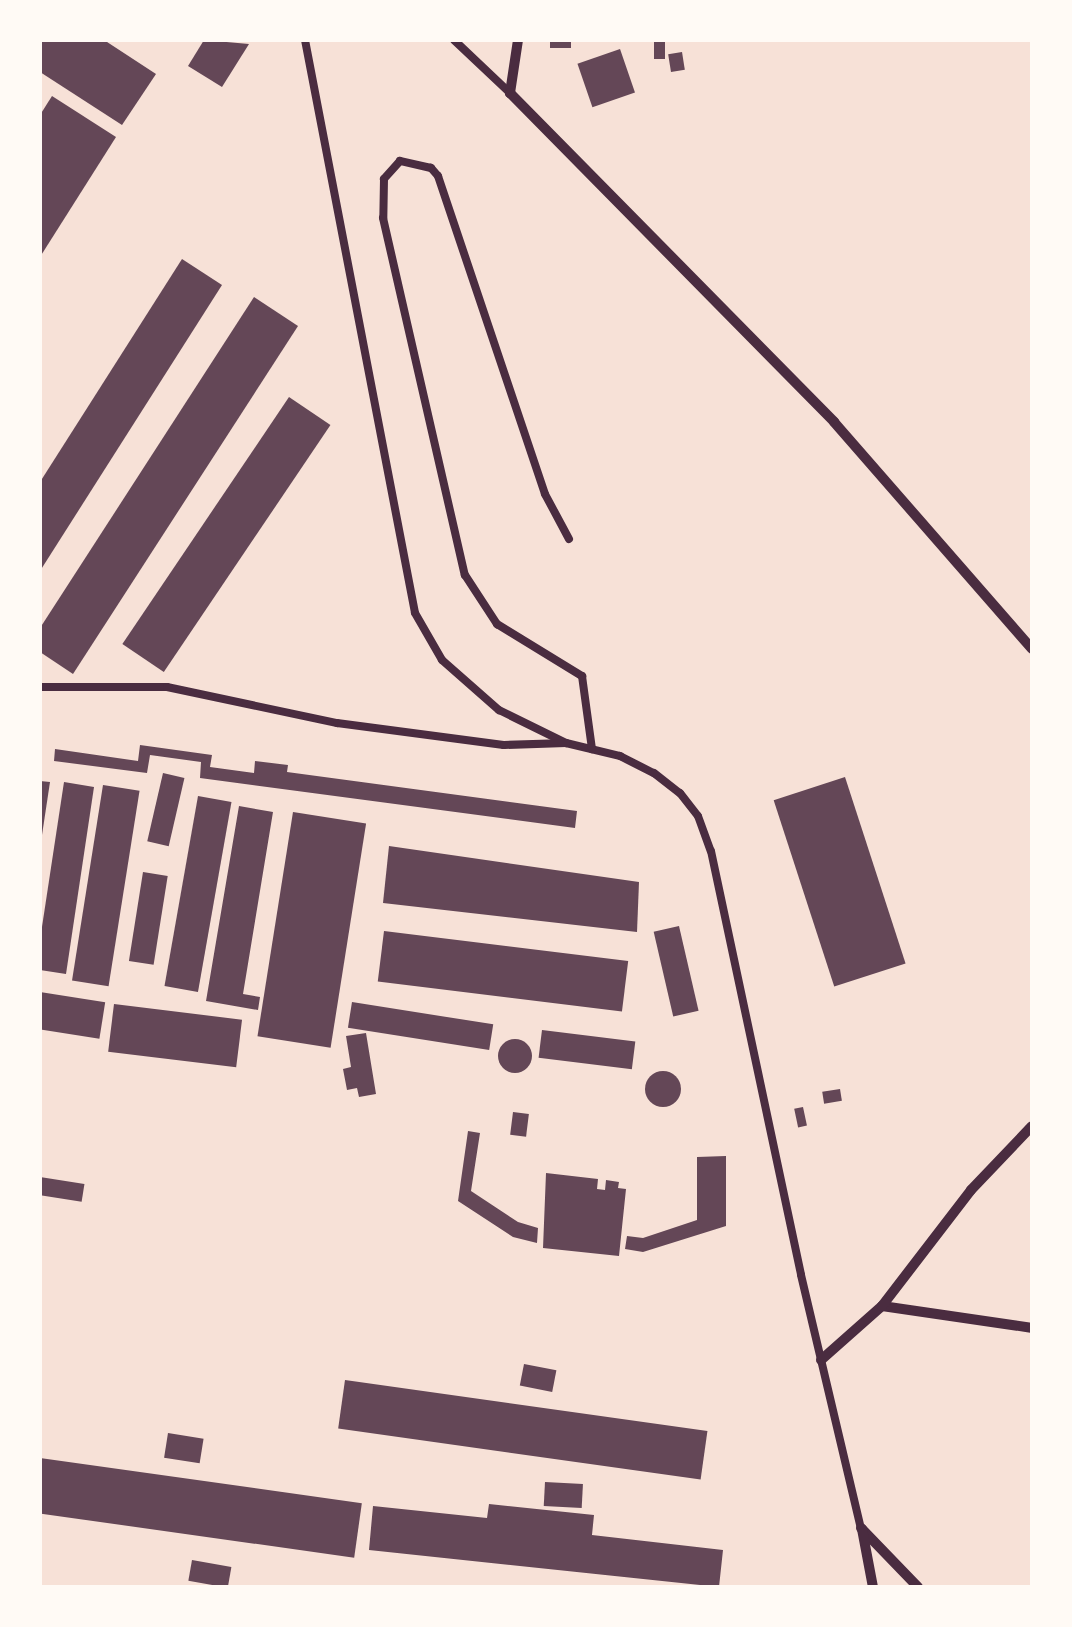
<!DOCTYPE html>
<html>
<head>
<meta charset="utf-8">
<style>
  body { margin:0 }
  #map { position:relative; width:1072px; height:1627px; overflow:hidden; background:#f7e1d7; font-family:Lora,serif }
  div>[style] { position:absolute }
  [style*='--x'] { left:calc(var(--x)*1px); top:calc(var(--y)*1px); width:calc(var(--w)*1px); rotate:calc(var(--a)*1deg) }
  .building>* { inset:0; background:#644757; transform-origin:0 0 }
  .round { border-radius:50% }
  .service>* { height:8px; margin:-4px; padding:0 4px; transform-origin:4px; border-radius:4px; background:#4a2c40 }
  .minor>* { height:10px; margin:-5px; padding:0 5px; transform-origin:5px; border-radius:5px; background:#4a2c40 }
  span { translate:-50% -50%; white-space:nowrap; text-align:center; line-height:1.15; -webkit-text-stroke:10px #fffaf5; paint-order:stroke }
  .frame { position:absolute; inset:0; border:42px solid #fffaf5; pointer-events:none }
</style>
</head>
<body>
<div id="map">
  <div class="building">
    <i style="clip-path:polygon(40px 40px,104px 40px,156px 74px,122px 125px,40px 72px)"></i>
    <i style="clip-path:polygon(204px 40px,249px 44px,222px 87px,188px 66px)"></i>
    <i style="left:550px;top:40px;width:21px;height:8px"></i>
    <i style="left:654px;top:40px;width:11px;height:19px"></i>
    <i style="left:620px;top:49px;width:46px;height:45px;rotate:71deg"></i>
    <i style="left:682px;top:52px;width:18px;height:14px;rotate:81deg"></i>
    <i style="clip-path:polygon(52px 96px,116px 137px,40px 257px,40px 115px)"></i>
    <i style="clip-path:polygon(182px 259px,222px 285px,40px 571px,40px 482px)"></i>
    <i style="clip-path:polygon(254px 297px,298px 326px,73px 674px,40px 652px,40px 628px)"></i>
    <i style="left:289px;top:397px;width:50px;height:298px;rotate:34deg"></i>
    <i style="clip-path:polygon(140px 745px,212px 755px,210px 767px,254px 773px,255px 761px,288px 765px,287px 772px,577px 811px,575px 828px,200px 778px,201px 762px,150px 755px,147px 773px,54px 761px,55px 749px,138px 761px)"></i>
    <i style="left:163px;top:773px;width:22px;height:70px;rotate:13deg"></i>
    <i style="left:845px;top:777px;width:196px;height:75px;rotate:72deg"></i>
    <i style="clip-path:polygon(40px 781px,50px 782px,42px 835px,40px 835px)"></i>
    <i style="clip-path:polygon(64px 782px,94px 787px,66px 974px,40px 970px,40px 940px)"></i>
    <i style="left:103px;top:785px;width:37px;height:198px;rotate:9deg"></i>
    <i style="left:198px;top:796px;width:34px;height:193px;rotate:10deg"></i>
    <i style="clip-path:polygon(239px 806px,273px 812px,243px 994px,260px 997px,258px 1010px,206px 1001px)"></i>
    <i style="left:293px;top:812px;width:74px;height:227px;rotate:9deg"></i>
    <i style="clip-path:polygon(389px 846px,639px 882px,637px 932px,383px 903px)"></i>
    <i style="left:143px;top:872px;width:25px;height:90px;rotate:9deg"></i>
    <i style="left:679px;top:926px;width:87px;height:26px;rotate:77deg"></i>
    <i style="left:384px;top:931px;width:246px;height:51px;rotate:7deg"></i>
    <i style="left:40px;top:992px;width:66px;height:37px;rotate:9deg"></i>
    <i style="left:352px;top:1002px;width:143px;height:26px;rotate:9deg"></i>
    <i style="left:114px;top:1004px;width:129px;height:48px;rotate:7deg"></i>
    <i style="left:542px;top:1030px;width:94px;height:28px;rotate:7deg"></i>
    <i style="clip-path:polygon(366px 1033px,376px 1094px,359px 1097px,357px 1088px,347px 1090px,343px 1069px,351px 1067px,346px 1036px)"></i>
    <i class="round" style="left:498px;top:1039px;width:34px;height:34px"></i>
    <i class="round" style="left:645px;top:1071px;width:36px;height:36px"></i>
    <i style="left:840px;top:1089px;width:12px;height:18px;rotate:81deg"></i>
    <i style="left:803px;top:1107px;width:19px;height:9px;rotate:78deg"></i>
    <i style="left:513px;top:1112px;width:16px;height:23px;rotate:7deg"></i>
    <i style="clip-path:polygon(468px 1131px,480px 1133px,471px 1191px,518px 1222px,538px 1228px,537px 1243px,513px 1237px,458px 1201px)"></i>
    <i style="clip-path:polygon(726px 1156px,726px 1226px,643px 1252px,625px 1249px,627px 1236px,643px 1238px,697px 1220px,697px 1157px)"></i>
    <i style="clip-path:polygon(546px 1173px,598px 1179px,597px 1189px,605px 1190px,606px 1180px,619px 1182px,618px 1188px,626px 1189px,619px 1256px,543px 1248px)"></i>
    <i style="left:40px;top:1177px;width:45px;height:18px;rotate:9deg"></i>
    <i style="left:524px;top:1364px;width:33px;height:22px;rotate:11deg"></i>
    <i style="left:345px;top:1380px;width:366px;height:49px;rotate:8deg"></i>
    <i style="left:168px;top:1433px;width:36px;height:25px;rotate:9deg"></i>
    <i style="left:40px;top:1458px;width:325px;height:55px;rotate:8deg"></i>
    <i style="left:545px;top:1482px;width:38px;height:24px;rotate:3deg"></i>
    <i style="clip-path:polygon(489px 1504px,594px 1515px,592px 1535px,723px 1550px,719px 1587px,369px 1550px,373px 1506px,487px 1518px)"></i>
    <i style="left:192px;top:1560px;width:40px;height:21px;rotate:10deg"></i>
  </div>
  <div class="service">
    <i style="--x:305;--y:40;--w:583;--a:79.13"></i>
    <i style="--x:415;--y:613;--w:54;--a:60.1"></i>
    <i style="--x:442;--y:660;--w:76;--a:41.3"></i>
    <i style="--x:499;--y:710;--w:75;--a:26.2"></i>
    <i style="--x:566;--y:743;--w:56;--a:13.5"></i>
    <i style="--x:620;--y:756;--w:38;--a:27"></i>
    <i style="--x:654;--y:773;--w:33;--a:38"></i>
    <i style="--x:680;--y:793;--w:29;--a:52"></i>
    <i style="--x:698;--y:816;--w:37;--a:70"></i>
    <i style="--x:711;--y:851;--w:433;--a:78"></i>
    <i style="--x:801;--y:1275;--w:260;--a:76.7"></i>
    <i style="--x:454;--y:40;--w:77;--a:43.4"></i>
    <i style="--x:569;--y:539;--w:51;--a:-118.1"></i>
    <i style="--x:545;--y:494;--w:336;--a:-108.6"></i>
    <i style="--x:438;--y:176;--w:11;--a:-131"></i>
    <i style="--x:431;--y:168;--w:32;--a:-167"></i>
    <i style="--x:400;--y:161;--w:24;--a:132"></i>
    <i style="--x:384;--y:179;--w:39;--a:91"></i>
    <i style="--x:383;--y:218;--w:366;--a:77.1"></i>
    <i style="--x:465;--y:575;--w:59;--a:56.9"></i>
    <i style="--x:497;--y:624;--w:100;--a:31.5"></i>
    <i style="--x:582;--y:676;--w:74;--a:82.2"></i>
    <i style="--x:40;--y:687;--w:127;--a:0"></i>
    <i style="--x:167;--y:687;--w:174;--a:12"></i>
    <i style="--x:337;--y:723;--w:168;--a:7.5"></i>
    <i style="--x:504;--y:745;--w:62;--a:-1.8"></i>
  </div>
  <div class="minor">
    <i style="--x:518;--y:40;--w:54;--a:98.6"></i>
    <i style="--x:510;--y:93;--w:462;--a:45.4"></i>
    <i style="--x:834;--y:422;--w:301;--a:48.9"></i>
    <i style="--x:882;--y:1306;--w:152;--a:8.3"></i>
    <i style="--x:821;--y:1360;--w:81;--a:-41.5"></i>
    <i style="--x:882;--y:1306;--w:146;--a:-52.5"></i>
    <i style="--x:971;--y:1190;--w:88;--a:-46.4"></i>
    <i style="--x:861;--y:1528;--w:82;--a:46"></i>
    <i style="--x:862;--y:1529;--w:59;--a:79.3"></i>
  </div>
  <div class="frame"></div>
</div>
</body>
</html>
